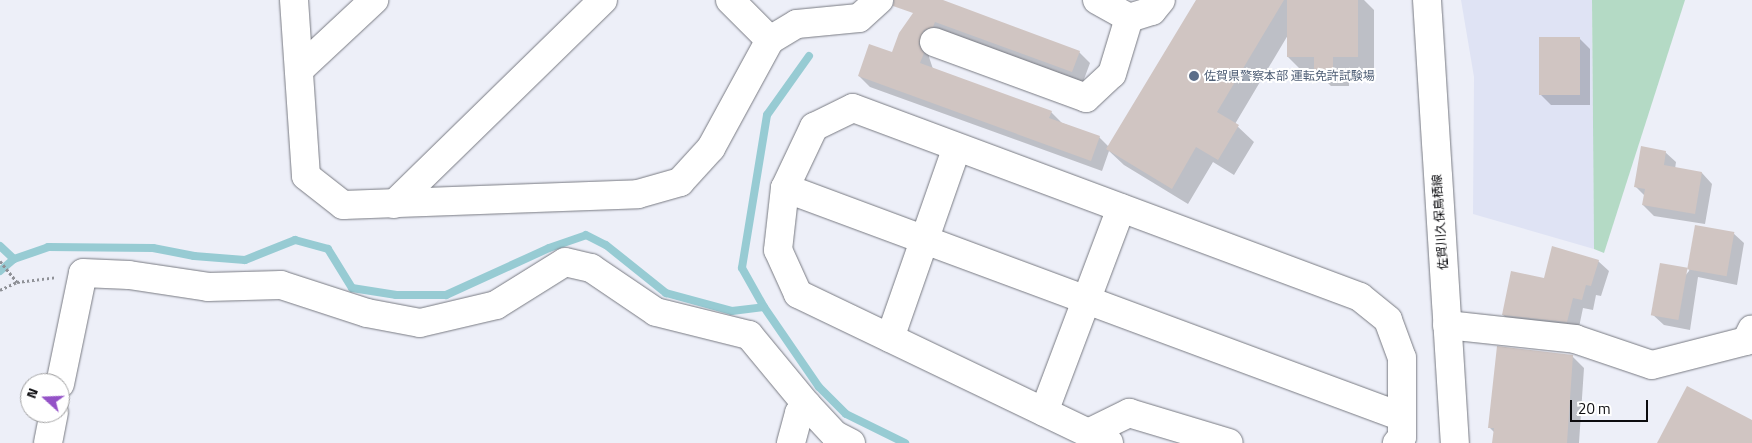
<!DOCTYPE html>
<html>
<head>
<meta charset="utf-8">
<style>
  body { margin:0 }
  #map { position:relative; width:1752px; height:443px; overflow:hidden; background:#edeff8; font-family:"Titillium Web","Noto Sans JP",sans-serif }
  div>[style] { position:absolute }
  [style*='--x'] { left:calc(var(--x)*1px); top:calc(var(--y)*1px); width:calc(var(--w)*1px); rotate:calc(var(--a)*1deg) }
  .built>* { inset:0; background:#dfe3f4 }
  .green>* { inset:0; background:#b4dac5 }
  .shadow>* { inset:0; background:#0003 }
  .stream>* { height:8px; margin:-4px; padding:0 4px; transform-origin:4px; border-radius:4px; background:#97cbd3 }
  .building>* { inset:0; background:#d0c5c2; transform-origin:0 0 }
  .path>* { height:3px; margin-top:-1.5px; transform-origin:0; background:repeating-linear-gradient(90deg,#8f9197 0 2.5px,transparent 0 5px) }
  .roads { filter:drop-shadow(0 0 1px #787a82) drop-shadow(0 0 1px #787a82) }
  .minor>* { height:28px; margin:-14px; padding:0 14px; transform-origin:14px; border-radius:14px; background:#fff }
  .major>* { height:28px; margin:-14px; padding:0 14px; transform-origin:14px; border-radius:14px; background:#fff }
  .dots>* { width:14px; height:14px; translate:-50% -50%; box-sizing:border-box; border:2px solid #fff; border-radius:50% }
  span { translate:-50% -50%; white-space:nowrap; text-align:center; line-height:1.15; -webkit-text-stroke:4px #fff; paint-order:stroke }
  .service-label { font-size:12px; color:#4e5e75 }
  .left { translate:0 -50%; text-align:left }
  .street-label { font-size:12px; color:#0c0c0f }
  .north { position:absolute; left:20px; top:373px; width:50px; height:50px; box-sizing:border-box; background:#fff; border:1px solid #9e9e9f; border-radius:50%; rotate:290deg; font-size:14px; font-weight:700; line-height:20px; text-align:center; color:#0c0c0f }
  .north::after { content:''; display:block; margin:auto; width:18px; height:22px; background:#9452c7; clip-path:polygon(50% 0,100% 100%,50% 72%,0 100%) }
  .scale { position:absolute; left:1570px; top:400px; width:78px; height:22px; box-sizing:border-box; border:2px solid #0c0c0f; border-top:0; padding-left:6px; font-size:15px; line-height:18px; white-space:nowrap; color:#0c0c0f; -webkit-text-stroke:4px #fff; paint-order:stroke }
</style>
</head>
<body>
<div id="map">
  <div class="built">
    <i style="clip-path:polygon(1461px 0,1592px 0,1594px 249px,1473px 214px,1474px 77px)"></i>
  </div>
  <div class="green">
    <i style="clip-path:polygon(1592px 0,1685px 0,1604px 253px,1594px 249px)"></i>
  </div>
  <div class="shadow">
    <i style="clip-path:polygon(924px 0,938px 0,1079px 52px,1090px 63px,1083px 82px,947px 32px,930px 47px,929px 57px,933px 69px,1051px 112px,1062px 123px,1099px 137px,1109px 147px,1197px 0,1364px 0,1374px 10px,1374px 72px,1349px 72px,1349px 86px,1331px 86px,1317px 72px,1304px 73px,1288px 57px,1288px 35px,1235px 124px,1254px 142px,1234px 175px,1213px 162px,1188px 204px,1124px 165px,1109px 151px,1102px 171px,870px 87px,859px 76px,892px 54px)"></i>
    <i style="clip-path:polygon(1579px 38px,1590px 49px,1590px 105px,1551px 105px,1541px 95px)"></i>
    <i style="clip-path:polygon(1665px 152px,1676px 162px,1675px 169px,1702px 173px,1712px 184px,1705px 224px,1654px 216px,1643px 205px,1645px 196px,1635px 186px)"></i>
    <i style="clip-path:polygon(1696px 227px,1733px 233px,1744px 243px,1737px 285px,1698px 277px,1690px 330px,1664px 325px,1653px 315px,1689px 271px)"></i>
    <i style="clip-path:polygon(1598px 261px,1609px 271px,1601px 296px,1596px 295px,1593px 310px,1583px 308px,1578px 332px,1514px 325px,1503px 315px,1545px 279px)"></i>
    <i style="clip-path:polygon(1572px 356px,1584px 368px,1579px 443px,1493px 443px,1495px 433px,1489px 427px)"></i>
  </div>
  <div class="stream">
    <i style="--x:809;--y:56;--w:72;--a:125.4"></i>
    <i style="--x:767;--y:115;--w:155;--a:99.3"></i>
    <i style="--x:742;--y:268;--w:45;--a:60.6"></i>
    <i style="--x:764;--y:307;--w:97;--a:55.5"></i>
    <i style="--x:819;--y:387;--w:38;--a:45"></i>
    <i style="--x:846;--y:414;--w:66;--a:26.2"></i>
    <i style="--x:0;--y:246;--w:19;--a:43"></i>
    <i style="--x:0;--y:271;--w:18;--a:-41"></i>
    <i style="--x:14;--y:259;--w:36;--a:-19"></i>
    <i style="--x:48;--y:247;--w:105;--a:0.5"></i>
    <i style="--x:153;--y:248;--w:42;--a:11"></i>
    <i style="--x:194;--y:256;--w:51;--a:4.5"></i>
    <i style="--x:245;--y:260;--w:54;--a:-21.8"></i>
    <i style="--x:295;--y:240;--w:34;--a:15"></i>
    <i style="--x:328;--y:249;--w:46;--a:58.4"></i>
    <i style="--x:352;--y:288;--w:45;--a:9"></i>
    <i style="--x:396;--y:295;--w:50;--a:0"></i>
    <i style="--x:446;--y:295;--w:113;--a:-24.5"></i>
    <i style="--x:549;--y:248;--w:39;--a:-19"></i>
    <i style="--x:586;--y:235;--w:22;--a:27"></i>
    <i style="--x:606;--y:245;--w:77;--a:38.7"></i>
    <i style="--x:666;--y:293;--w:68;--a:15.3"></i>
    <i style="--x:732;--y:311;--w:32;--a:-7"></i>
  </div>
  <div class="building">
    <i style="clip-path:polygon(894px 0,943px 0,1080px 51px,1072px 72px,935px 22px,933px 27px,924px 30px,919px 44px,924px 53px,920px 63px,1052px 111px,1049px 118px,1100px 136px,1091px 161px,858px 76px,869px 44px,892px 52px,899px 33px,913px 13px,893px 6px)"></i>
    <i style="clip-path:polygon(1196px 0,1284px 0,1217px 112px,1239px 125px,1218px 160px,1196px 147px,1172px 189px,1106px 149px)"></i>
    <i style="clip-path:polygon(1287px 0,1358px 0,1358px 57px,1333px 57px,1333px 71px,1314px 71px,1314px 57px,1287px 57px)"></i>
    <i style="left:1539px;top:37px;width:41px;height:58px"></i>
    <i style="clip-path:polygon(1641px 146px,1666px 151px,1664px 165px,1702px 172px,1695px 214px,1642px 205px,1645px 189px,1634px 187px)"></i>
    <i style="left:1695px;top:225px;width:40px;height:45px;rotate:10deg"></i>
    <i style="clip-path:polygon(1552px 246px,1599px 260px,1591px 286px,1586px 285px,1582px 300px,1573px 298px,1567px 322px,1502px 315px,1511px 271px,1544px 278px)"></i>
    <i style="left:1660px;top:263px;width:28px;height:53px;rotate:10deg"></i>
    <i style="clip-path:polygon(1497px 346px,1573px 355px,1567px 443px,1492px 443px,1494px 428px,1488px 428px)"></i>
    <i style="clip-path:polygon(1687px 386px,1752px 420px,1752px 443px,1657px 443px)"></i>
  </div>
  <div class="path">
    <i style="--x:0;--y:261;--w:27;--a:51"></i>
    <i style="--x:0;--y:290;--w:19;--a:-25"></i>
    <i style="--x:17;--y:282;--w:38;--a:-7"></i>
  </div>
  <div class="roads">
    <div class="minor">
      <i style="--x:294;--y:0;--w:176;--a:86.1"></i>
      <i style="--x:306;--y:176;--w:47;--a:38.1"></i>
      <i style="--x:343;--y:205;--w:295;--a:-2.1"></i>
      <i style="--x:638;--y:194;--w:44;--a:-15.9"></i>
      <i style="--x:680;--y:182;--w:46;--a:-47.6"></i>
      <i style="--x:711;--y:148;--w:123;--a:-61.4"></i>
      <i style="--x:770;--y:40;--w:31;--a:-31"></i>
      <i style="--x:797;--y:24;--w:62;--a:-5.5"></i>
      <i style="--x:859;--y:18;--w:27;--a:-42"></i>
      <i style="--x:730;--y:0;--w:57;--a:45"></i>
      <i style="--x:1097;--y:0;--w:37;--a:29"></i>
      <i style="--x:1129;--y:18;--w:24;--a:-17"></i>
      <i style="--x:1152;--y:11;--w:14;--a:-51"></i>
      <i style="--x:934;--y:42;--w:162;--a:20.2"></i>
      <i style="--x:1086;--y:98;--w:35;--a:-43"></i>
      <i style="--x:1112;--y:74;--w:59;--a:-73.1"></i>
      <i style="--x:299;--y:70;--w:103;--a:-43"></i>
      <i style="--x:785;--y:188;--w:658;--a:20.36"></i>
      <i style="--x:394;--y:204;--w:292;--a:-44.3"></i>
      <i style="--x:1447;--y:325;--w:129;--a:6.2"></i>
      <i style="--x:1575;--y:339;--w:81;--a:18.7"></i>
      <i style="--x:1652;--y:365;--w:97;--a:-14.3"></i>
      <i style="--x:1746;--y:341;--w:13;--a:-63"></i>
      <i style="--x:890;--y:338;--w:202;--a:-70.7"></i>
      <i style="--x:60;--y:384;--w:113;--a:-78.3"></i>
      <i style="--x:83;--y:273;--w:46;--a:2.5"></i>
      <i style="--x:129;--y:275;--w:80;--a:8.6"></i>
      <i style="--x:208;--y:287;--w:73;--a:-1.6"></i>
      <i style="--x:281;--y:285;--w:90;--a:18"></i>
      <i style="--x:367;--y:313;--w:54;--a:10.7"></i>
      <i style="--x:420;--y:323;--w:78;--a:-13.3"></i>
      <i style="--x:496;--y:305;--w:81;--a:-31.9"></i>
      <i style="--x:565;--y:262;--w:27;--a:13"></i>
      <i style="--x:591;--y:268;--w:78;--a:34.1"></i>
      <i style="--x:656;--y:312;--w:96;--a:13.9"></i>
      <i style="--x:749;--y:335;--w:91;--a:50.4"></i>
      <i style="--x:807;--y:405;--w:11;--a:135"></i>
      <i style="--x:799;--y:413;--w:31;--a:105"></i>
      <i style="--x:807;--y:405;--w:41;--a:47"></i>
      <i style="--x:835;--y:435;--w:18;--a:27"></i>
      <i style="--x:1044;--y:412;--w:218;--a:-69.3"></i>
      <i style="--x:1088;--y:433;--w:46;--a:-26"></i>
      <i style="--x:1129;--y:413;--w:104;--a:16.7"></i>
      <i style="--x:48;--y:443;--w:31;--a:-79"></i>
      <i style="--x:1109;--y:443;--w:345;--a:-154.4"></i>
      <i style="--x:798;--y:294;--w:48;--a:-114.4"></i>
      <i style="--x:778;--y:250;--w:62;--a:-83.6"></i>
      <i style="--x:785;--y:188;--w:68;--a:-64.6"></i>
      <i style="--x:814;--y:127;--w:43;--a:-26"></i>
      <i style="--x:853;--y:108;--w:541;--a:20.44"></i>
      <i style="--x:1360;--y:297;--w:36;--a:39"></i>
      <i style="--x:1388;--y:320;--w:40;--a:69.8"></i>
      <i style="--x:1402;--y:358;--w:79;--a:90"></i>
      <i style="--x:1402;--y:437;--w:8;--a:130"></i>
    </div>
    <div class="major">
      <i style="--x:1427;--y:0;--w:444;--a:86.4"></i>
    </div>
  </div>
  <div class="dots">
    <i style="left:1194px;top:76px;background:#5c6f8a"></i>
  </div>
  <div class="service-label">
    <span class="left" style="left:1204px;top:76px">佐賀県警察本部 運転免許試験場</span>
  </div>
  <div class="street-label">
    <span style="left:1440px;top:222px;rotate:-94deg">佐賀川久保鳥栖線</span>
  </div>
  <div class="north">N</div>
  <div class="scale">20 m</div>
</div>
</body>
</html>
